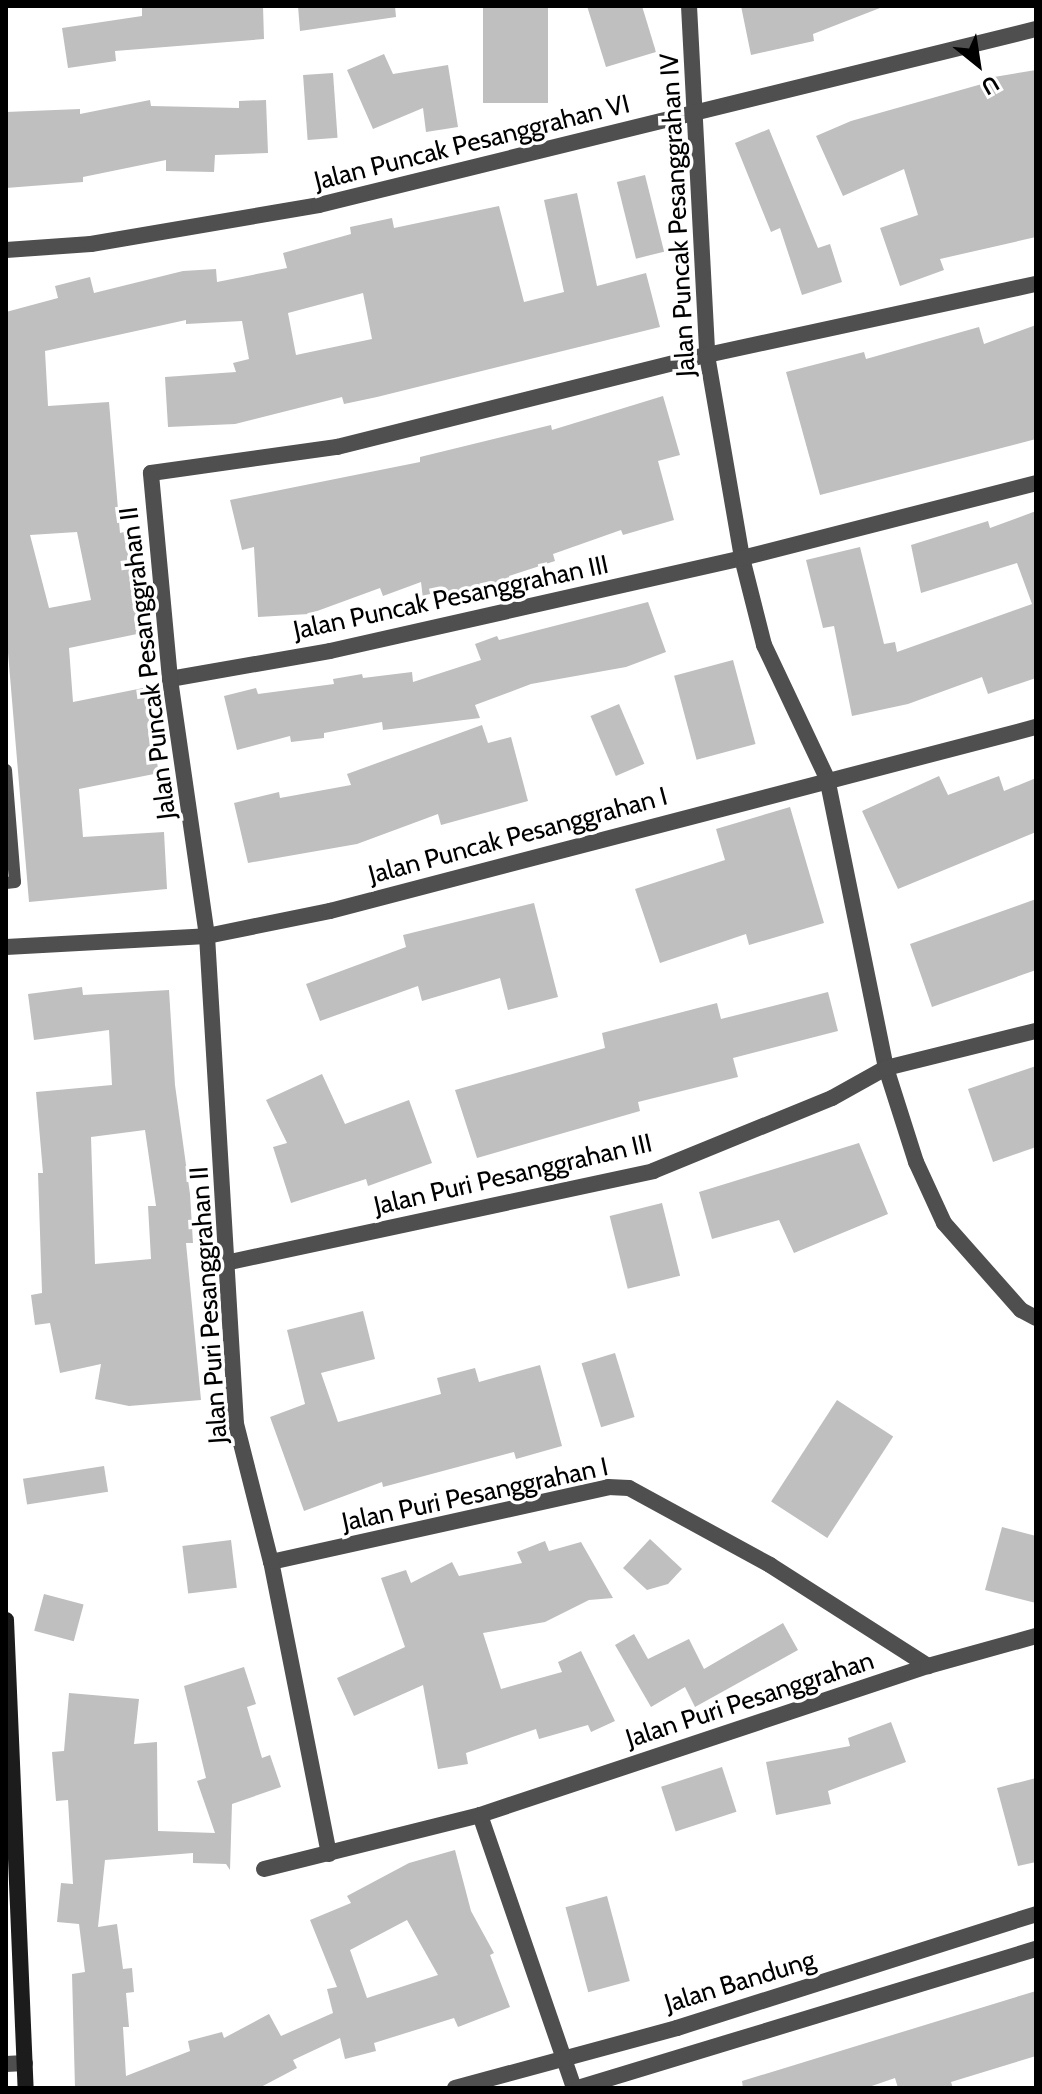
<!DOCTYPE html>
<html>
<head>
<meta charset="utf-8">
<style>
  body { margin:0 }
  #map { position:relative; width:1042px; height:2094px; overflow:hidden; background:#fff; font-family:Cabin,sans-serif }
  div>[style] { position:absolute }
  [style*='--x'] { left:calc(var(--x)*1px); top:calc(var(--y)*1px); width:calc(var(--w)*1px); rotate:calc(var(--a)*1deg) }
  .building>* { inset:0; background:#bfbfbf; transform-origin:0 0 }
  .service>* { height:12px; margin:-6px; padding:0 6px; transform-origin:6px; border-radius:6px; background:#4f4f4f }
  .minor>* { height:16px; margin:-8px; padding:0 8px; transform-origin:8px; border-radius:8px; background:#4f4f4f }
  .tertiary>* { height:16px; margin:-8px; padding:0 8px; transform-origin:8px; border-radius:8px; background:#4f4f4f }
  .secondary>* { height:16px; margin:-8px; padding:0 8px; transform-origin:8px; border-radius:8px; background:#1c1c1c }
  span { translate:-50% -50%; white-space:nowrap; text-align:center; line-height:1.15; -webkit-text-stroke:7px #fff; paint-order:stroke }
  .street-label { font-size:26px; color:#000 }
  .frame { position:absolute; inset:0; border:8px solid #000; pointer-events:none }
  .north { position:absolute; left:938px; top:24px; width:80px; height:80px; -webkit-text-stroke:6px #fff; paint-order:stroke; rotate:150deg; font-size:22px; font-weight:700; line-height:32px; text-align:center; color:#000 }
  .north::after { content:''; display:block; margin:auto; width:28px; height:36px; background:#000; clip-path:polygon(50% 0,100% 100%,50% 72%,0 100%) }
</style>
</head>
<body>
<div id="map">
  <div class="building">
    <i style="clip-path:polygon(142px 6px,263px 6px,264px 39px,115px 51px,116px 61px,68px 68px,62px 28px,142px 16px)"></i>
    <i style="clip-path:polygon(298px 6px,395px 6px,396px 17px,300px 31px)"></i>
    <i style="left:483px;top:6px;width:65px;height:97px"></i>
    <i style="clip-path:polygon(587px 6px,642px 6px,656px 52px,606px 67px)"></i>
    <i style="clip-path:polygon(741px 6px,880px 6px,880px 8px,813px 34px,814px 41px,751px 55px)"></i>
    <i style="clip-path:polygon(384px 54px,393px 74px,448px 65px,458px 127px,426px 132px,423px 108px,373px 129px,347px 70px)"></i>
    <i style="clip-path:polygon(1036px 70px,1036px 237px,940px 259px,944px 270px,900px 286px,880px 228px,918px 215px,904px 169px,843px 196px,816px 136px,851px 121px,989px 82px,988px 78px)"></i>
    <i style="left:333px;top:73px;width:65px;height:30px;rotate:86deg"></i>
    <i style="clip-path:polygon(150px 100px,151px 106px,239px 108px,239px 101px,266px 100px,268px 153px,215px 155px,214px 172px,166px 171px,166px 160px,83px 177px,83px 182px,6px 188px,6px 112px,80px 109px,80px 114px)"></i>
    <i style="clip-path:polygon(769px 129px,818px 248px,830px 244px,842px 282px,802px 295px,780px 228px,771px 232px,735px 143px)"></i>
    <i style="left:645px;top:175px;width:79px;height:29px;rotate:76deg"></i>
    <i style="clip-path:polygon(evenodd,577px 193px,597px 286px,646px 273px,660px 327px,377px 397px,344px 404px,342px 397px,235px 424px,168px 427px,165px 377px,236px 372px,233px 363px,249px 359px,242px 321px,186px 324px,186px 320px,45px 351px,48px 406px,109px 402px,120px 533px,124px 532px,142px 633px,69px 648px,73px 702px,143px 688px,159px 773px,79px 789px,83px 837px,164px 832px,167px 889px,29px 902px,6px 629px,6px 312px,58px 298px,55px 286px,90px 277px,94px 293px,183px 271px,216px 269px,217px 282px,287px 268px,283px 253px,351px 234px,350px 227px,392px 218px,394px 228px,499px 206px,524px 302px,564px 292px,544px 200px,577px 193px,363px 293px,372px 339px,296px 355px,288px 313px,363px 293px,577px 193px,77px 532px,91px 600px,49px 608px,30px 535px,77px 532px)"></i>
    <i style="clip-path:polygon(1036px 325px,1036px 439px,820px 495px,786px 372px,864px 352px,866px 359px,979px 327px,984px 344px)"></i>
    <i style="clip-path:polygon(663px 396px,680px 455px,658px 461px,674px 520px,623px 535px,621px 530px,553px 554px,555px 561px,509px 576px,510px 584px,423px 599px,421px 582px,383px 596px,380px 588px,309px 614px,258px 617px,254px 547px,242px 550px,230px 500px,420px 462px,420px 457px,551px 425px,552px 430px)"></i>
    <i style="clip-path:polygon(1036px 511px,1036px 678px,988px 694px,982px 677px,908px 704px,852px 716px,834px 626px,823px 628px,806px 560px,860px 547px,884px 644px,895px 642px,897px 652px,1032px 604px,1017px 563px,921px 593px,911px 545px,988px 521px,990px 528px)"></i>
    <i style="clip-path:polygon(648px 602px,666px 652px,626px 667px,531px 684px,475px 705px,480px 718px,383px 730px,382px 722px,324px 733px,324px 738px,291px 742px,290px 736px,237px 750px,224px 696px,256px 688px,258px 694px,334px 684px,333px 679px,362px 674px,363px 678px,412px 672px,413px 682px,481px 660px,475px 644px,497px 636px,499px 640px)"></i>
    <i style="left:733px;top:660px;width:87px;height:61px;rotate:75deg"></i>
    <i style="left:619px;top:704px;width:65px;height:31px;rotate:67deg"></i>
    <i style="clip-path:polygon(482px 725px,488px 743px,511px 737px,528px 801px,441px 825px,438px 814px,357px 844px,248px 863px,234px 803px,279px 792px,280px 798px,351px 785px,347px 774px)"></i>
    <i style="clip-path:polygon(939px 776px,948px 795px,999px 776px,1004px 791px,1036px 778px,1036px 832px,898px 889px,862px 811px)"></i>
    <i style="clip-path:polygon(790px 807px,824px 923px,749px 945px,746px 934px,660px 963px,635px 889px,725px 860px,716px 829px)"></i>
    <i style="clip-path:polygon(1036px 899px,1036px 970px,932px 1007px,910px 944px)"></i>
    <i style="clip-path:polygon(534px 903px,558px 997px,508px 1010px,500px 978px,422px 1001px,418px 986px,320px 1021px,306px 984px,406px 947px,403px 935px)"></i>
    <i style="clip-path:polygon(evenodd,82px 987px,83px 995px,169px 990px,175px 1085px,190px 1194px,193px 1243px,186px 1243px,201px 1400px,129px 1406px,95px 1399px,101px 1364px,60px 1373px,50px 1323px,35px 1325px,31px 1295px,42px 1293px,38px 1173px,43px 1173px,36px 1092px,112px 1085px,109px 1030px,34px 1040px,28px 994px,82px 987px,145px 1130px,156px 1206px,148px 1206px,151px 1259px,95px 1264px,91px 1137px,145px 1130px)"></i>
    <i style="clip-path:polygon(828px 992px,838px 1031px,733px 1058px,738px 1077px,638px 1102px,640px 1111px,477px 1158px,455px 1090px,605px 1048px,602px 1033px,717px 1003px,721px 1019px)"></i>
    <i style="clip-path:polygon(1036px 1066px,1036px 1147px,993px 1162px,968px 1089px)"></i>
    <i style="clip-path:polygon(322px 1074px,345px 1124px,409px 1100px,432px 1163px,368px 1186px,366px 1179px,291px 1203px,273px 1147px,287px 1143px,266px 1100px)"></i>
    <i style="clip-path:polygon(859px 1143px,888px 1214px,794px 1253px,779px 1220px,712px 1239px,699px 1192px)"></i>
    <i style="left:662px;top:1203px;width:75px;height:54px;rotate:76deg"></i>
    <i style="clip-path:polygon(363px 1311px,375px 1359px,321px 1373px,338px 1422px,441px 1394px,437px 1378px,475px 1368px,479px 1382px,540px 1365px,562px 1446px,516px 1459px,514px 1452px,383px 1487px,382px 1482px,304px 1511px,270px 1417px,305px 1404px,287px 1330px)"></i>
    <i style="left:615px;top:1353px;width:67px;height:35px;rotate:73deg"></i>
    <i style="left:837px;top:1400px;width:67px;height:121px;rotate:33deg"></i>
    <i style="left:104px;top:1466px;width:26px;height:82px;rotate:81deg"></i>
    <i style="clip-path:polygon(1002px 1527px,1036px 1536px,1036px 1603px,985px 1590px)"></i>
    <i style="clip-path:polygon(650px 1539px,682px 1569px,668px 1584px,647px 1590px,623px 1568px)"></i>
    <i style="left:231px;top:1540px;width:48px;height:49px;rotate:83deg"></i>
    <i style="clip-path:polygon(545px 1541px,549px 1551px,581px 1542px,613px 1598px,589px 1600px,545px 1622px,483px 1633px,501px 1689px,562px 1672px,558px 1662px,581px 1651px,615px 1721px,591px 1732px,588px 1725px,539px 1739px,536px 1729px,466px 1753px,468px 1764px,438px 1769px,423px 1685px,354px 1716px,337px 1678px,405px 1647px,381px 1578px,406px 1570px,411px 1583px,452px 1562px,459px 1576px,522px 1563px,517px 1552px)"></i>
    <i style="left:44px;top:1594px;width:41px;height:38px;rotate:15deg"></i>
    <i style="clip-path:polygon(783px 1623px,798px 1650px,695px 1707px,685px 1687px,651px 1707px,615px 1645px,634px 1634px,648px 1659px,689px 1639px,704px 1669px)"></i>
    <i style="clip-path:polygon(evenodd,244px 1667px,256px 1704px,247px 1707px,262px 1758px,270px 1755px,281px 1787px,232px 1804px,230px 1870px,226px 1864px,193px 1863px,193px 1853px,105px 1860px,98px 1927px,117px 1924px,123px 1969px,132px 1968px,134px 1992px,126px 1993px,129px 2027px,123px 2027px,126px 2076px,190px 2051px,188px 2041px,222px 2032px,224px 2038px,269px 2014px,281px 2036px,333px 2013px,327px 1989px,337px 1987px,310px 1920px,351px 1903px,347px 1896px,409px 1863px,455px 1850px,471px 1911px,494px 1953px,490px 1955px,510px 2007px,458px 2027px,454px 2018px,374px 2043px,376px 2051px,345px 2059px,340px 2038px,293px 2060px,297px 2068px,259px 2088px,75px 2088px,72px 1974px,85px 1972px,79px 1924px,57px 1922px,61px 1883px,73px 1884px,68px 1800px,56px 1801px,52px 1752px,64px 1751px,69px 1693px,139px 1699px,134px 1744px,157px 1742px,158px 1831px,215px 1833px,197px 1781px,206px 1778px,184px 1686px,244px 1667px,407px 1920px,438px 1975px,367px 1998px,350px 1950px,407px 1920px)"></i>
    <i style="clip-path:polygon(891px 1722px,906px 1762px,828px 1791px,831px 1804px,776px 1815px,766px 1762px,850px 1746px,848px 1738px)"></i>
    <i style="left:722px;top:1767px;width:47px;height:64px;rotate:72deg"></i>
    <i style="clip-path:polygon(1036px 1778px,1036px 1862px,1018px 1866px,997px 1788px)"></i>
    <i style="left:607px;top:1896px;width:88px;height:43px;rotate:75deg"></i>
    <i style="clip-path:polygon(1036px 1991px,1036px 2056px,951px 2082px,953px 2088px,898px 2088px,895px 2078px,866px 2088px,743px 2088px,742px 2081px)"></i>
  </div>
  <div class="service">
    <i style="--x:6;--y:770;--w:112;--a:85.4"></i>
    <i style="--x:15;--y:882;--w:9;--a:174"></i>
  </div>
  <div class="minor">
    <i style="--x:689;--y:6;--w:349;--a:87"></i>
    <i style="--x:707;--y:355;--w:206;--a:80.2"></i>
    <i style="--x:742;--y:558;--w:90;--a:75.8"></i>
    <i style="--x:764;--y:645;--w:147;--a:64.7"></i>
    <i style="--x:827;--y:778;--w:296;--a:78.5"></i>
    <i style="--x:886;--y:1068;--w:99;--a:72.3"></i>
    <i style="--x:916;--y:1162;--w:67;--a:65.3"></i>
    <i style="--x:944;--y:1223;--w:116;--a:48.5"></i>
    <i style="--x:1021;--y:1310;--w:17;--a:28"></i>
    <i style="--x:6;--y:250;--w:85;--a:-4"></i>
    <i style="--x:91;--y:244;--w:231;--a:-9.7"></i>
    <i style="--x:319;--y:205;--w:738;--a:-13.79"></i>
    <i style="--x:170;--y:679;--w:162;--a:-9.9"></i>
    <i style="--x:330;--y:651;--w:422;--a:-12.7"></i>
    <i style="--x:742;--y:558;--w:303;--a:-14.3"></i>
    <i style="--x:6;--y:947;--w:201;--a:-3.1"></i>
    <i style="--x:207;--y:936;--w:126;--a:-11.5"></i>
    <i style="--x:330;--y:911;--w:730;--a:-14.61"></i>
    <i style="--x:230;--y:1262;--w:433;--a:-12.1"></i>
    <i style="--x:653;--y:1171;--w:193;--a:-22.2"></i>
    <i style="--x:832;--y:1098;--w:62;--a:-29.1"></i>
    <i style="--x:886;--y:1068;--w:154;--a:-13.9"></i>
    <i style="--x:271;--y:1562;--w:345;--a:-12.5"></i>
    <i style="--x:608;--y:1487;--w:21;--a:3"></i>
    <i style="--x:629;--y:1488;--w:161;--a:28.6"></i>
    <i style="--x:770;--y:1565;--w:188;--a:32.6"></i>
    <i style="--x:480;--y:1815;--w:289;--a:71"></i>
    <i style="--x:329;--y:1854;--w:298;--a:-101.2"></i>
    <i style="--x:271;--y:1562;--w:142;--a:-104.2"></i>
    <i style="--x:236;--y:1424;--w:489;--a:-93.4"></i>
    <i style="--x:207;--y:936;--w:260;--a:-98.2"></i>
    <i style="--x:170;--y:679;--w:207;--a:-95.3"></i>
    <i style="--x:151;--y:473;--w:188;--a:-8"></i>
    <i style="--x:337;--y:447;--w:381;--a:-14"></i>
    <i style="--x:707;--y:355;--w:337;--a:-12.2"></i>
    <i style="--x:264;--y:1869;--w:223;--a:-14"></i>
    <i style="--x:480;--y:1815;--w:472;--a:-18.4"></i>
    <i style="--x:928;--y:1666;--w:112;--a:-15.5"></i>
    <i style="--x:6;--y:2064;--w:19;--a:-3"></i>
  </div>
  <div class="tertiary">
    <i style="--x:455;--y:2088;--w:230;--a:-15.1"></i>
    <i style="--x:677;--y:2028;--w:377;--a:-17.6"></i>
    <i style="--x:578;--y:2088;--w:479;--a:-16.9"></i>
  </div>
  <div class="secondary">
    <i style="--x:6;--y:1620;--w:468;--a:87.6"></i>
  </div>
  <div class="street-label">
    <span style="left:472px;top:143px;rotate:-14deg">Jalan Puncak Pesanggrahan VI</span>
    <span style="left:678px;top:215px;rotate:-93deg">Jalan Puncak Pesanggrahan IV</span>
    <span style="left:451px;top:598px;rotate:-12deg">Jalan Puncak Pesanggrahan III</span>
    <span style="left:148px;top:663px;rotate:-97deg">Jalan Puncak Pesanggrahan II</span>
    <span style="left:518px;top:836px;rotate:-15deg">Jalan Puncak Pesanggrahan I</span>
    <span style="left:513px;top:1175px;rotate:-13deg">Jalan Puri Pesanggrahan III</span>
    <span style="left:209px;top:1305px;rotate:-94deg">Jalan Puri Pesanggrahan II</span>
    <span style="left:475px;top:1495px;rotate:-12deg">Jalan Puri Pesanggrahan I</span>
    <span style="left:750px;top:1700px;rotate:-18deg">Jalan Puri Pesanggrahan</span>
    <span style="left:740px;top:1982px;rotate:-17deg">Jalan Bandung</span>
  </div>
  <div class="frame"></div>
  <div class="north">U</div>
</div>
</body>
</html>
